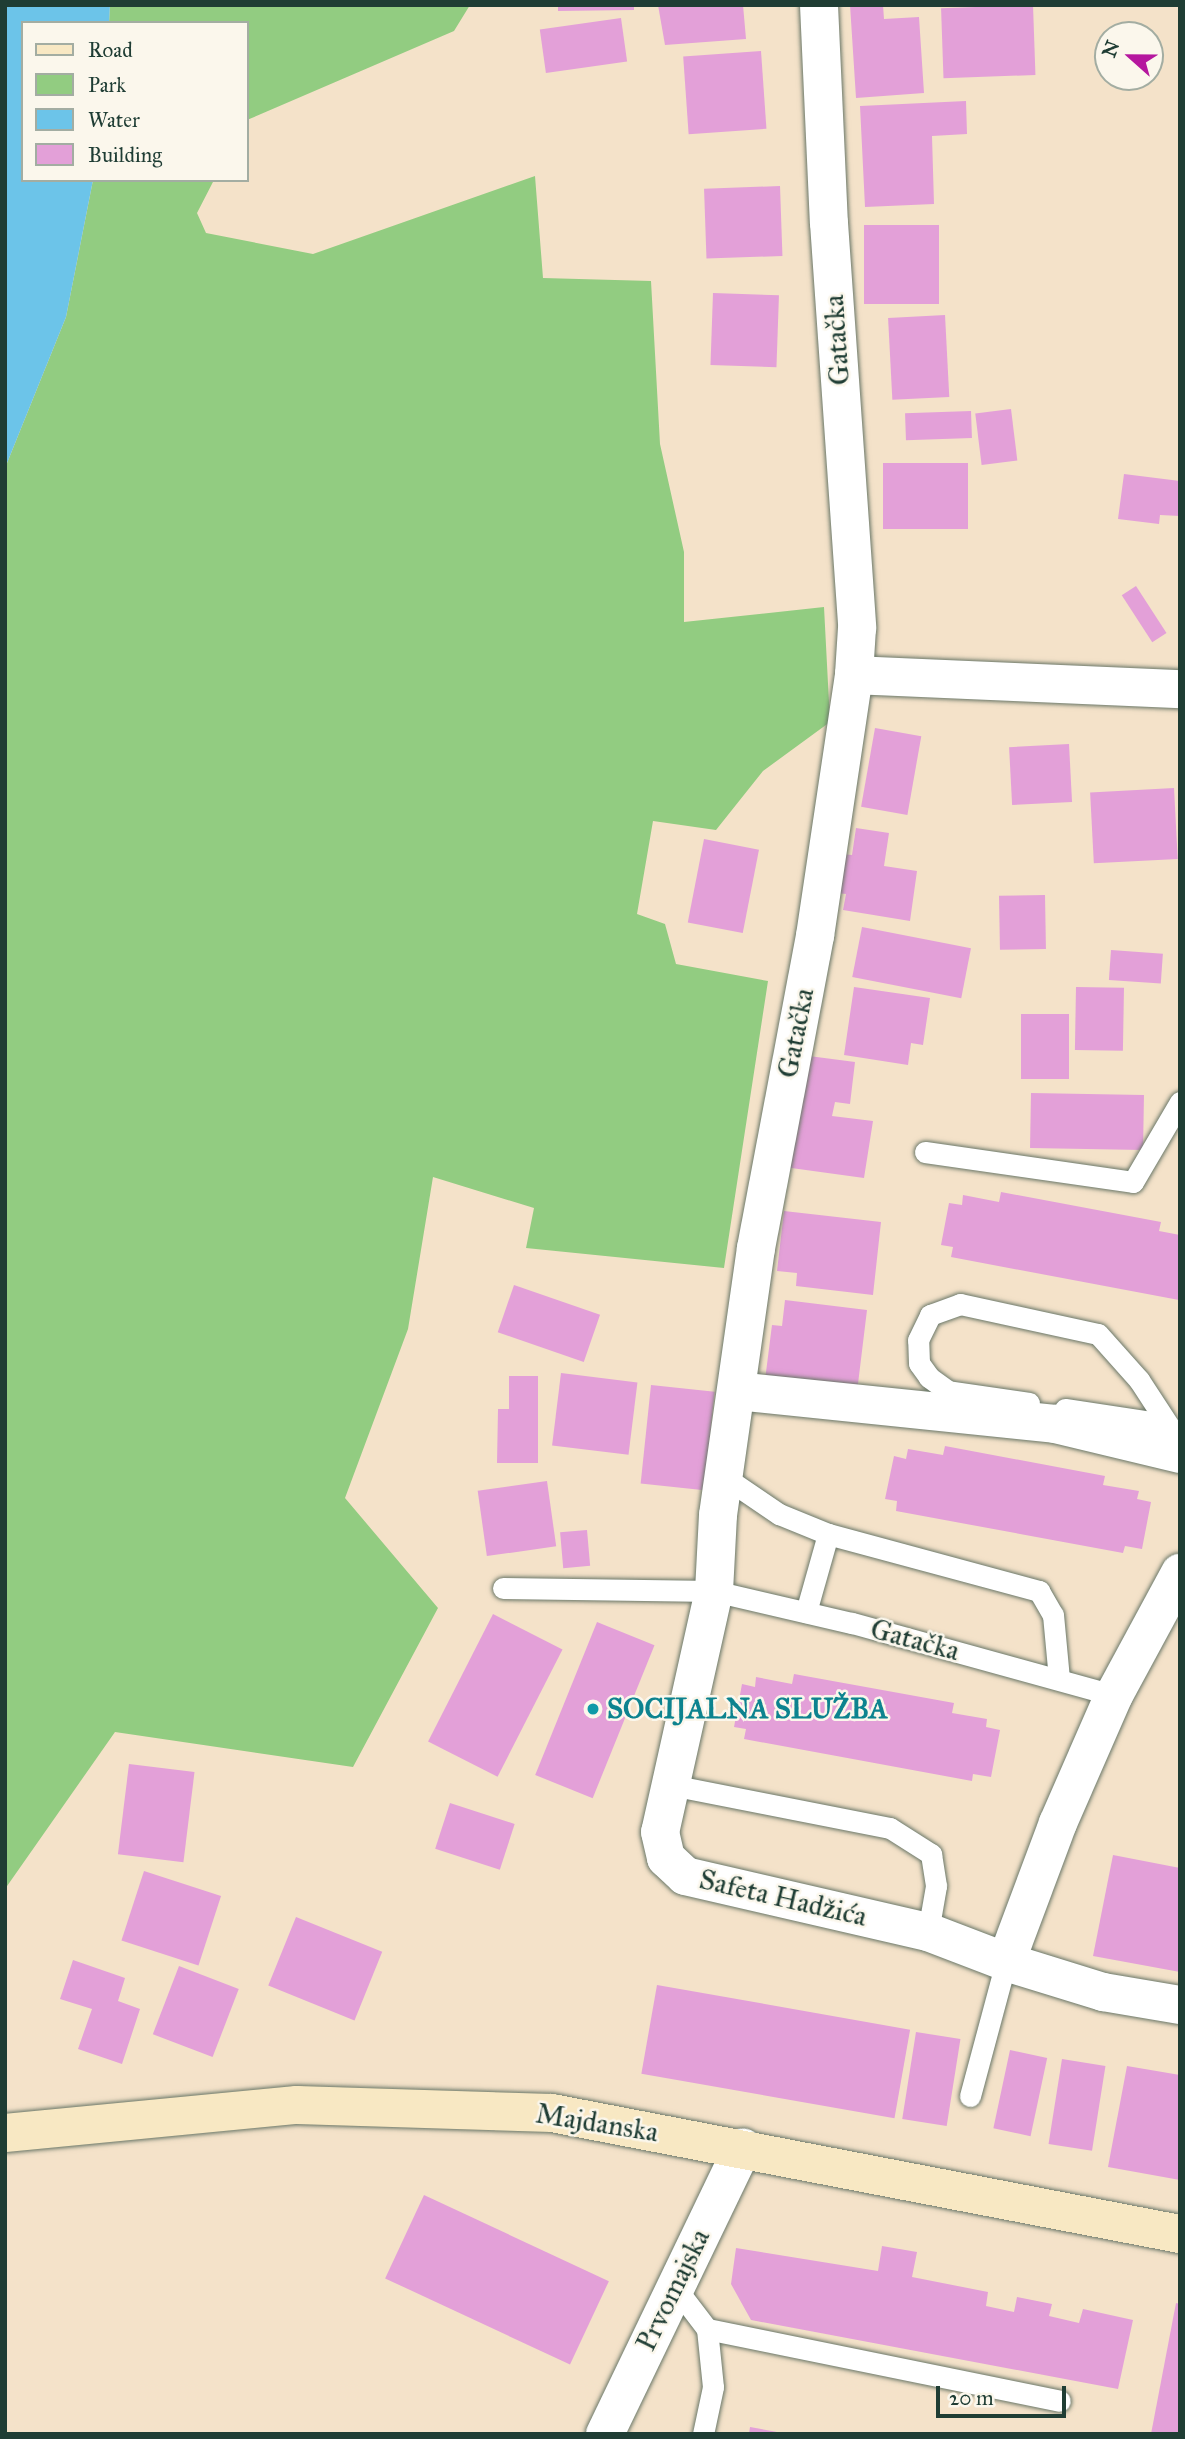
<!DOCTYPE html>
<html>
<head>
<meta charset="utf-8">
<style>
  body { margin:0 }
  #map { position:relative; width:1185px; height:2439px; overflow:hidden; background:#f4e2c9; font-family:"IM FELL Great Primer",serif }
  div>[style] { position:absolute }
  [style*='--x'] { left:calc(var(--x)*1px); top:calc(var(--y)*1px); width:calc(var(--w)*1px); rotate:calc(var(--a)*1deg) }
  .green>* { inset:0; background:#92cc81 }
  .water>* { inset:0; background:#6cc4e9 }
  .building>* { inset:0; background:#e3a0d8; transform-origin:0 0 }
  .roads { filter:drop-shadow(0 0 2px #6a7768) drop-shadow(0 0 2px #6a7768) }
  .lane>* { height:21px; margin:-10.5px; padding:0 10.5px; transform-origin:10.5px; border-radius:10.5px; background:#fff }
  .street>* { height:38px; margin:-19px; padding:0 19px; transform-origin:19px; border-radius:19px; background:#fff }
  .secondary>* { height:38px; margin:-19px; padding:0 19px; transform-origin:19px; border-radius:19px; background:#f8e8c3 }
  .dots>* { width:19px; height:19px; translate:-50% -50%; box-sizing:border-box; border:4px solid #fbf7ec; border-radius:50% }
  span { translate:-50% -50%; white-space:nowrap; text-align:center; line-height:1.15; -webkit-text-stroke:5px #fbf7ec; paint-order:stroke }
  .street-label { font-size:28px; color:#1f3d34 }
  .culture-label { font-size:28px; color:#0d838f; font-weight:700 }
  .left { translate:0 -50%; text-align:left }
  .frame { position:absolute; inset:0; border:7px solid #1f3d34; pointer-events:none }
  .legend { position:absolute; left:21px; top:21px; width:228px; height:161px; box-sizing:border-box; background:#fbf7ec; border:2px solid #a3ada2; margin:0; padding:9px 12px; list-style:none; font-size:21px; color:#1f3d34 }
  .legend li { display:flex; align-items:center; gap:14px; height:35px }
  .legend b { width:35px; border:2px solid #a3ada2 }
  .north { position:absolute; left:1094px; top:21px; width:70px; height:70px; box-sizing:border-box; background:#fbf7ec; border:2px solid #a3ada2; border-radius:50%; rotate:291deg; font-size:19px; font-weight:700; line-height:28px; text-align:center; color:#1f3d34 }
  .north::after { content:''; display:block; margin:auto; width:24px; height:32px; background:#b5179e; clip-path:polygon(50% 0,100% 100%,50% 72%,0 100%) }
  .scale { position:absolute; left:936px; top:2386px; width:130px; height:32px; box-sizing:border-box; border:4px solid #1f3d34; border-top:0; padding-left:9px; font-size:21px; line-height:24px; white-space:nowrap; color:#1f3d34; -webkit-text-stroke:5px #fbf7ec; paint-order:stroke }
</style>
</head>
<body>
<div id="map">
  <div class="green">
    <i style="clip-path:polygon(110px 5px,470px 5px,454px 31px,247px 120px,247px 23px,109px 23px)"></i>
    <i style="clip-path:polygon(535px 176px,543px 278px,651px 281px,660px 444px,684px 552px,684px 622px,824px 607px,830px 722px,763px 771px,716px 830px,653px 821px,637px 914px,665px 924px,676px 964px,768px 981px,724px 1268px,526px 1248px,534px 1208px,433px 1177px,408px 1329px,345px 1498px,438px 1608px,353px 1767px,115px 1732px,5px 1889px,5px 468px,66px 317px,93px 180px,214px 180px,197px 213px,206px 233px,313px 254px)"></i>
  </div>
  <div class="water">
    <i style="clip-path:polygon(5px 5px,110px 5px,109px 23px,23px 23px,23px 180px,93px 180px,66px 317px,5px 468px)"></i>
  </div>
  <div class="building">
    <i style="clip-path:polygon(558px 5px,634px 5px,634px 10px,558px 11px)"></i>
    <i style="clip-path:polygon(658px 5px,743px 5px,746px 39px,665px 45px)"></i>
    <i style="clip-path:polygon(850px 5px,883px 5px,884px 19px,919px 17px,924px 93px,856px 98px)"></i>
    <i style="left:1033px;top:5px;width:70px;height:92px;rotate:88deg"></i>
    <i style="left:621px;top:18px;width:44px;height:82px;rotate:82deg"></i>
    <i style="left:761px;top:51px;width:78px;height:78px;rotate:86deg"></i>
    <i style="clip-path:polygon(966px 101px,967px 134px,932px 136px,934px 204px,865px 207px,860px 106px)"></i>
    <i style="left:780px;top:186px;width:70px;height:76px;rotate:88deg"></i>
    <i style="left:864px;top:225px;width:75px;height:79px"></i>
    <i style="left:713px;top:293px;width:66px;height:72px;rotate:2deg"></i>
    <i style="left:945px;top:315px;width:82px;height:57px;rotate:87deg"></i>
    <i style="left:1011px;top:409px;width:52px;height:36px;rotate:83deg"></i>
    <i style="left:971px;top:411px;width:27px;height:66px;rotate:88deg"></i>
    <i style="left:883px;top:463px;width:85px;height:66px"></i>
    <i style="clip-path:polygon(1124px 474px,1180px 481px,1180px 516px,1160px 515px,1159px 524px,1118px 519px)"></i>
    <i style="left:1136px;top:586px;width:56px;height:17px;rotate:57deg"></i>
    <i style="left:875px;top:728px;width:47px;height:80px;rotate:10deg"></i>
    <i style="left:1069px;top:744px;width:58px;height:60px;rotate:87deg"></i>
    <i style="left:1174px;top:788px;width:71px;height:84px;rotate:87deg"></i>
    <i style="clip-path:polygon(856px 828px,889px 833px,884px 866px,917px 871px,910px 921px,843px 910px,846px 894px,836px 893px,841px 854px,852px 855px)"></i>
    <i style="left:704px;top:839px;width:56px;height:85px;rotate:11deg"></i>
    <i style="left:1045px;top:895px;width:54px;height:46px;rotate:89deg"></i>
    <i style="left:862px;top:927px;width:111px;height:51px;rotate:11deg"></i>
    <i style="left:1111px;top:950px;width:52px;height:30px;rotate:4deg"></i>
    <i style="clip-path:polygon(854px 987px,930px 998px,923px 1045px,911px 1043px,908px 1065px,844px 1055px)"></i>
    <i style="left:1076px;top:987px;width:48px;height:63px;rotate:1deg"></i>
    <i style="left:1021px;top:1014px;width:48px;height:65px"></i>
    <i style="clip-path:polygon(809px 1056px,855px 1062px,850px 1104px,835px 1102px,832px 1116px,873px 1121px,864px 1178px,784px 1167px)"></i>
    <i style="left:1031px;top:1093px;width:113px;height:55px;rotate:1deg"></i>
    <i style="clip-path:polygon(1001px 1192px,1161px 1222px,1159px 1231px,1180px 1235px,1179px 1300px,951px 1257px,953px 1247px,941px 1245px,949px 1203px,962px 1205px,963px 1195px,999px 1202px)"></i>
    <i style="clip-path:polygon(784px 1211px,881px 1222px,873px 1295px,796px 1286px,797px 1273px,777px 1271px)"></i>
    <i style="left:514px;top:1285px;width:91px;height:50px;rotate:19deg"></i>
    <i style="clip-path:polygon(785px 1300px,867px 1310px,857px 1392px,765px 1380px,772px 1325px,782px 1326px)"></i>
    <i style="left:561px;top:1373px;width:77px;height:73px;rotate:7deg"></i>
    <i style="clip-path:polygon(509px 1376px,538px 1376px,538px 1463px,497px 1463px,498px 1409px,509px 1409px)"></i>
    <i style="left:651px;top:1385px;width:64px;height:99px;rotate:6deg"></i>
    <i style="clip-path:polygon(945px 1446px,1105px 1476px,1103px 1485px,1139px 1491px,1137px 1499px,1151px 1502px,1142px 1549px,1125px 1546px,1123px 1553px,896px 1511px,897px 1501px,885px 1499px,894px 1456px,906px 1459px,908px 1449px,943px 1455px)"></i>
    <i style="left:547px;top:1481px;width:66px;height:70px;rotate:82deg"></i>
    <i style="left:587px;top:1530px;width:36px;height:27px;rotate:85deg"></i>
    <i style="left:493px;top:1614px;width:78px;height:143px;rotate:27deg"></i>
    <i style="left:597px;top:1622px;width:62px;height:165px;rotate:22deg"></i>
    <i style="clip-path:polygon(794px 1674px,954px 1703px,952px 1713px,987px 1719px,986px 1727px,1000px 1730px,991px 1777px,973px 1774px,972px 1781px,744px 1739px,746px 1729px,734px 1727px,742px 1684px,755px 1687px,756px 1677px,792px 1684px)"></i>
    <i style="left:129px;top:1764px;width:66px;height:91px;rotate:7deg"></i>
    <i style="left:450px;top:1803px;width:68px;height:48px;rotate:18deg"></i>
    <i style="clip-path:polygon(1113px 1855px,1180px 1868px,1180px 1972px,1093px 1956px)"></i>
    <i style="left:144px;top:1871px;width:81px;height:73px;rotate:18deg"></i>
    <i style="left:296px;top:1917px;width:93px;height:74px;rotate:22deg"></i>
    <i style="clip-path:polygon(73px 1960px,125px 1978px,118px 2001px,140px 2009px,122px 2064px,78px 2049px,92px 2009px,60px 1999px)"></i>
    <i style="left:179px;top:1966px;width:64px;height:73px;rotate:21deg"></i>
    <i style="left:657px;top:1985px;width:257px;height:90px;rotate:10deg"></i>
    <i style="left:916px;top:2032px;width:45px;height:88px;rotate:9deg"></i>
    <i style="left:1010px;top:2050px;width:38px;height:80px;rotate:12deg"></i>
    <i style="left:1062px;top:2059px;width:44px;height:86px;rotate:9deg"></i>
    <i style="clip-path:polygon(1127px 2066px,1180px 2075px,1180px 2180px,1108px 2167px)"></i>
    <i style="left:424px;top:2195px;width:204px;height:92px;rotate:25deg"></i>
    <i style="clip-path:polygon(882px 2246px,917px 2252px,912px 2277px,988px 2292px,986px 2306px,1014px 2312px,1017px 2297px,1052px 2304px,1049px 2316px,1079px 2323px,1083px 2309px,1133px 2320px,1118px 2389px,751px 2320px,731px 2284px,736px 2248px,878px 2271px)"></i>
    <i style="clip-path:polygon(1176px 2303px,1180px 2304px,1180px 2434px,1151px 2434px)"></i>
    <i style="clip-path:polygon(750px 2427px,777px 2432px,777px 2434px,749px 2434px)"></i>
  </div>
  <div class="roads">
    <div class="lane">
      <i style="--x:925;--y:1152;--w:210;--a:8.2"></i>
      <i style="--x:1133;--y:1182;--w:93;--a:-59.6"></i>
      <i style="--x:1029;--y:1403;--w:82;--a:-171.6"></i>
      <i style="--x:948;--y:1391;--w:24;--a:-144"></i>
      <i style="--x:929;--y:1377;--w:17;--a:-126"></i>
      <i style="--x:919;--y:1363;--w:23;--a:-92"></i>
      <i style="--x:918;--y:1340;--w:28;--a:-64"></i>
      <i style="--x:930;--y:1315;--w:32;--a:-20"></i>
      <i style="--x:960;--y:1304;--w:141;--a:12.3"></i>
      <i style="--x:1098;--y:1334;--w:62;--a:48.3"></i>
      <i style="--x:1139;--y:1380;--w:75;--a:56.9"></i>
      <i style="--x:1065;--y:1409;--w:100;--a:8.6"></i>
      <i style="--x:723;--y:1476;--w:68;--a:34.2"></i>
      <i style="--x:779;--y:1514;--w:53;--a:22.2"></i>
      <i style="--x:828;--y:1534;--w:219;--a:15.1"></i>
      <i style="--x:1039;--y:1591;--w:28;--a:60"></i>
      <i style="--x:1053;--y:1615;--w:63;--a:84.6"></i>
      <i style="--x:503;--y:1588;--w:211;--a:0.8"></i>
      <i style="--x:714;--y:1591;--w:142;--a:13.1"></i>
      <i style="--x:852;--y:1623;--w:272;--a:15.4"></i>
      <i style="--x:806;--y:1612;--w:81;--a:-74.2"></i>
      <i style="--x:671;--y:1785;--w:223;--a:11.1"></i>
      <i style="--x:890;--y:1828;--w:49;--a:32.4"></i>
      <i style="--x:931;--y:1854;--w:32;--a:81"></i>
      <i style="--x:936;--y:1886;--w:47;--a:99.9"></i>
      <i style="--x:970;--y:2096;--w:139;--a:-75"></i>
      <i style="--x:675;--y:2287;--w:53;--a:52.7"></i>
      <i style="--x:707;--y:2329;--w:58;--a:84.1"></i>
      <i style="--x:713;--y:2387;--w:48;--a:102"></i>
      <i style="--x:707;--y:2329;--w:360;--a:11.5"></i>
    </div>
    <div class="street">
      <i style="--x:819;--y:5;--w:218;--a:87.4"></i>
      <i style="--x:829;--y:223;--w:406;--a:86"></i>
      <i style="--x:857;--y:628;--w:47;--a:93.7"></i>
      <i style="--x:854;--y:675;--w:264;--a:98.5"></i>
      <i style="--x:815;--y:936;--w:318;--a:100.7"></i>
      <i style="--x:756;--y:1248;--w:270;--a:98.1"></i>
      <i style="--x:718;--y:1515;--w:76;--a:93"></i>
      <i style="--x:714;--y:1591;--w:247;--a:102.6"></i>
      <i style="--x:660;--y:1832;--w:27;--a:77"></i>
      <i style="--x:666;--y:1858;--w:26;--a:43"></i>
      <i style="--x:685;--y:1876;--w:249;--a:13"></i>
      <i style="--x:928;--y:1932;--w:84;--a:21"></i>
      <i style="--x:1006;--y:1962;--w:102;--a:17.2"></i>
      <i style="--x:1103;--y:1992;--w:78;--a:9.6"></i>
      <i style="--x:854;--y:675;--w:326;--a:2.5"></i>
      <i style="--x:737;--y:1391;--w:320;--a:5.9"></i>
      <i style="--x:1055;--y:1424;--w:129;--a:13.5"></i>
      <i style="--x:1006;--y:1962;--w:148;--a:-69.5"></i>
      <i style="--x:1058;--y:1823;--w:140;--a:-66.4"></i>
      <i style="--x:1114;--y:1695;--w:139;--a:-61.6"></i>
      <i style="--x:605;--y:2434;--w:318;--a:-64.3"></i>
    </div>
    <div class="secondary">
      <i style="--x:5;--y:2133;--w:293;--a:-5.5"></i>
      <i style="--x:297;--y:2105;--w:255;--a:1.8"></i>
      <i style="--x:552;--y:2113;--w:640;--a:10.91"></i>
    </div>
  </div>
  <div class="dots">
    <i style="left:593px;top:1709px;background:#0f9aa8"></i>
  </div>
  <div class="street-label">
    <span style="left:837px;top:340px;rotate:-94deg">Gatačka</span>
    <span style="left:796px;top:1033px;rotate:-79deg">Gatačka</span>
    <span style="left:915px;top:1640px;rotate:15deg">Gatačka</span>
    <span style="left:783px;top:1898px;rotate:13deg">Safeta Hadžića</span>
    <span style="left:597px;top:2123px;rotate:9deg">Majdanska</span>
    <span style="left:673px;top:2290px;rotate:-64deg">Prvomajska</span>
  </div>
  <div class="culture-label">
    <span class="left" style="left:607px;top:1709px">SOCIJALNA SLUŽBA</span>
  </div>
  <div class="frame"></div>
  <ul class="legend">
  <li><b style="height:9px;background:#f8e8c3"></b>Road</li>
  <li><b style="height:19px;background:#92cc81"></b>Park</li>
  <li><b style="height:19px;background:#6cc4e9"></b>Water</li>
  <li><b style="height:19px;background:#e3a0d8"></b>Building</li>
  </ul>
  <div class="north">N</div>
  <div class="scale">20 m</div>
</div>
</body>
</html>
